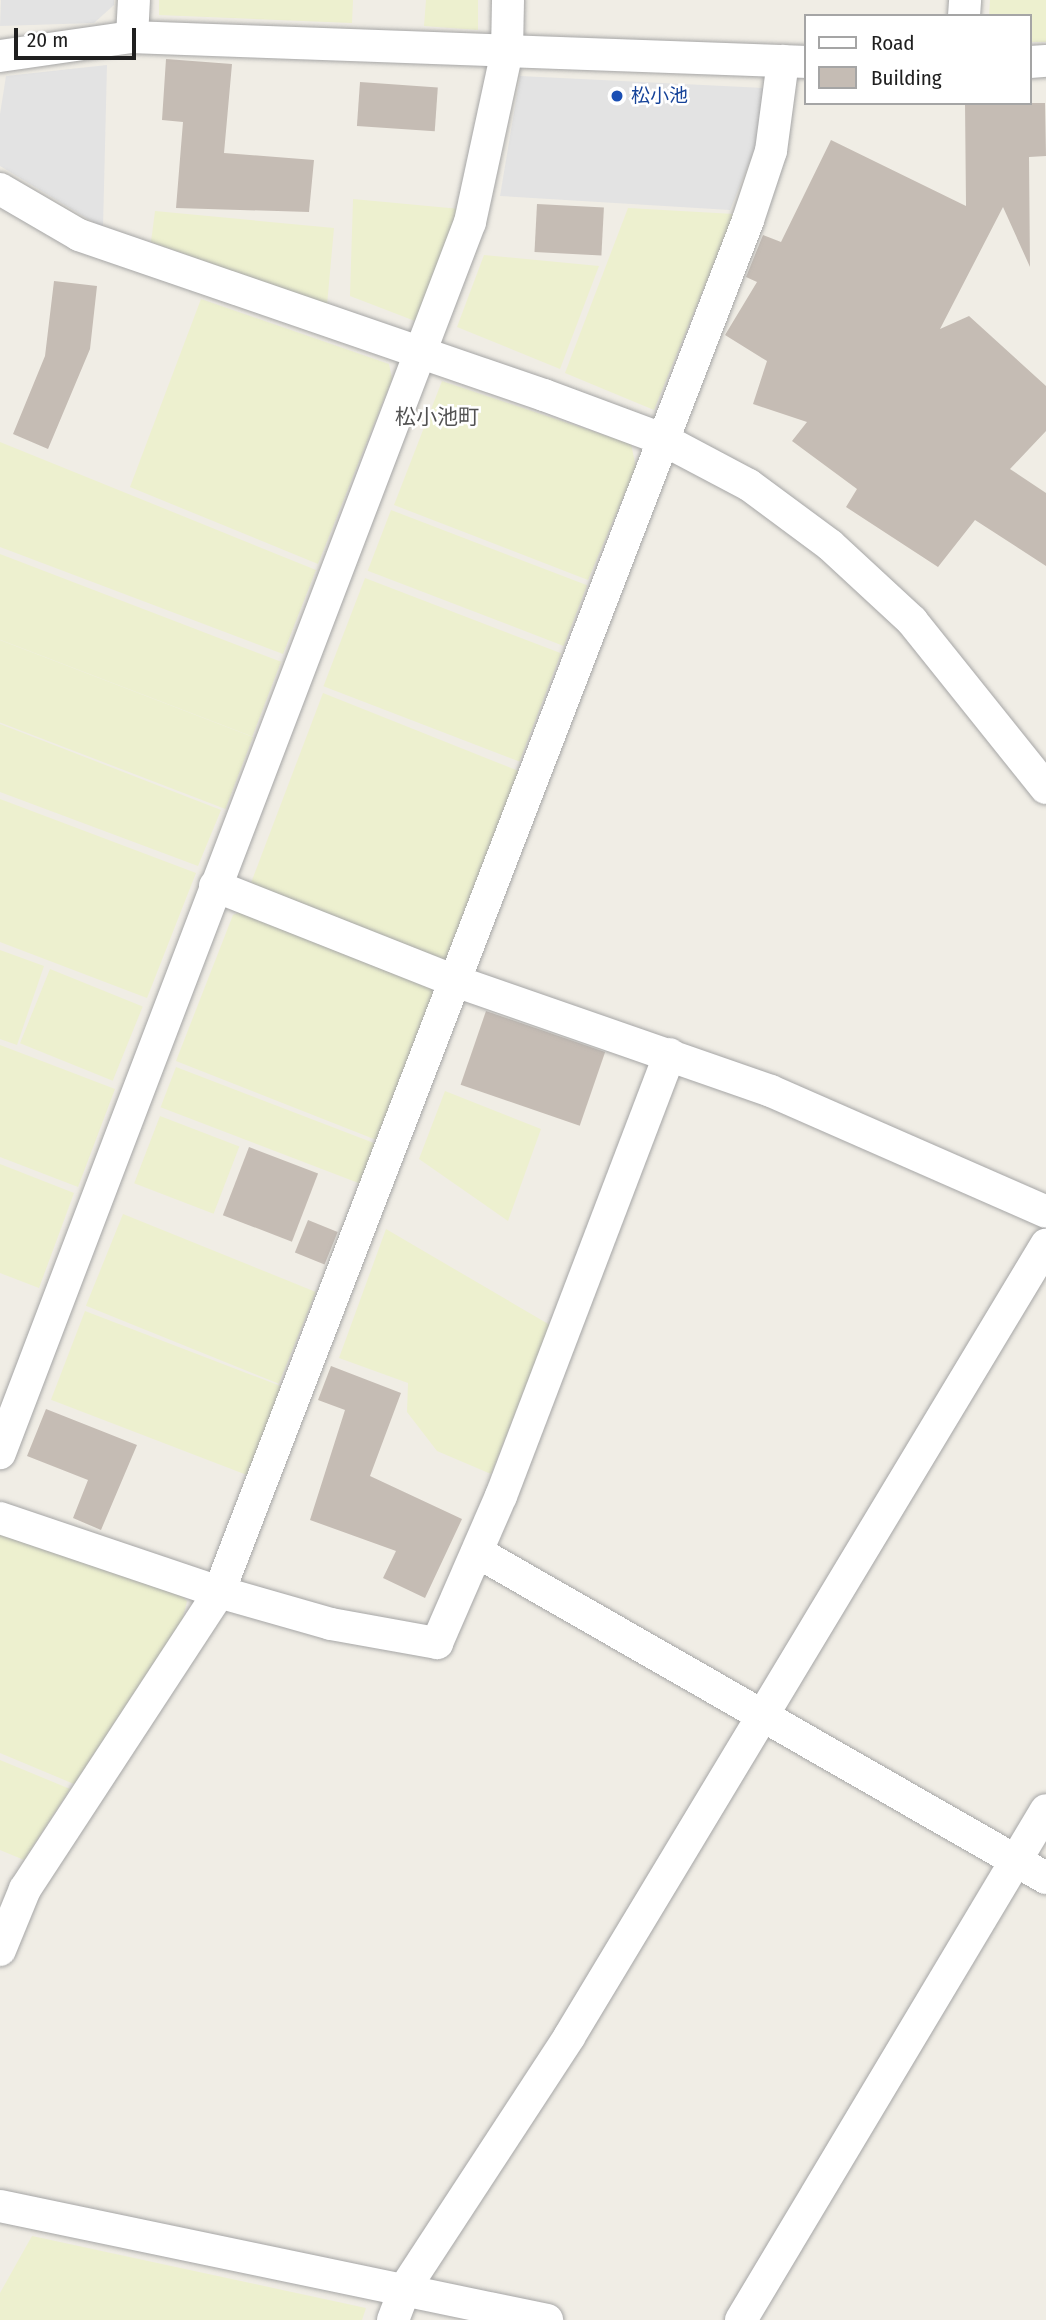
<!DOCTYPE html>
<html>
<head>
<meta charset="utf-8">
<style>
  body { margin:0 }
  #map { position:relative; width:1046px; height:2320px; overflow:hidden; background:#f0ede5; font-family:"Fira Sans Condensed","Noto Sans JP",sans-serif }
  div>[style] { position:absolute }
  [style*='--x'] { left:calc(var(--x)*1px); top:calc(var(--y)*1px); width:calc(var(--w)*1px); rotate:calc(var(--a)*1deg) }
  .farmland>* { inset:0; background:#edf0cf; transform-origin:0 0 }
  .parking>* { inset:0; background:#e3e3e3 }
  .building>* { inset:0; background:#c5bcb4; transform-origin:0 0 }
  .roads { filter:drop-shadow(0 0 2px #a6a6a6) drop-shadow(0 0 2px #a6a6a6) }
  .street>* { height:32px; margin:-16px; padding:0 16px; transform-origin:16px; border-radius:16px; background:#fff }
  .dots>* { width:19px; height:19px; translate:-50% -50%; box-sizing:border-box; border:4px solid #fff; border-radius:50% }
  span { translate:-50% -50%; white-space:nowrap; text-align:center; line-height:1.15; -webkit-text-stroke:5px #fff; paint-order:stroke }
  .transit-label { font-size:19px; color:#164399 }
  .left { translate:0 -50%; text-align:left }
  .neighbourhood-label { font-size:21px; color:#525252 }
  .legend { position:absolute; left:804px; top:14px; width:228px; height:91px; box-sizing:border-box; background:#fff; border:2px solid #a5a5a5; margin:0; padding:9px 12px; list-style:none; font-size:21px; color:#1f1f1f }
  .legend li { display:flex; align-items:center; gap:14px; height:35px }
  .legend b { width:35px; border:2px solid #a5a5a5 }
  .scale { position:absolute; left:14px; top:28px; width:122px; height:32px; box-sizing:border-box; border:4px solid #1f1f1f; border-top:0; padding-left:9px; font-size:21px; line-height:24px; white-space:nowrap; color:#1f1f1f; -webkit-text-stroke:5px #fff; paint-order:stroke }
</style>
</head>
<body>
<div id="map">
  <div class="farmland">
    <i style="clip-path:polygon(159px 0,353px 0,352px 23px,159px 15px)"></i>
    <i style="clip-path:polygon(426px 0,478px 0,478px 30px,424px 26px)"></i>
    <i style="clip-path:polygon(990px 0,1046px 0,1046px 42px,1030px 42px,1030px 16px,989px 16px)"></i>
    <i style="clip-path:polygon(353px 199px,460px 209px,415px 321px,350px 296px)"></i>
    <i style="clip-path:polygon(628px 208px,734px 214px,654px 410px,565px 373px)"></i>
    <i style="clip-path:polygon(155px 211px,334px 228px,327px 305px,151px 242px)"></i>
    <i style="clip-path:polygon(484px 255px,599px 266px,560px 369px,457px 327px)"></i>
    <i style="clip-path:polygon(201px 299px,389px 364px,392px 379px,318px 564px,130px 487px)"></i>
    <i style="clip-path:polygon(442px 381px,631px 444px,636px 467px,588px 580px,394px 505px)"></i>
    <i style="clip-path:polygon(0 442px,316px 570px,283px 654px,0 547px)"></i>
    <i style="left:391px;top:510px;width:210px;height:65px;rotate:21deg"></i>
    <i style="left:0;top:554px;width:301px;height:80px;rotate:21deg"></i>
    <i style="left:365px;top:578px;width:210px;height:116px;rotate:21deg"></i>
    <i style="left:0;top:640px;width:271px;height:77px;rotate:21deg"></i>
    <i style="clip-path:polygon(323px 693px,521px 772px,452px 958px,444px 963px,251px 883px)"></i>
    <i style="clip-path:polygon(0 724px,221px 810px,198px 866px,0 792px)"></i>
    <i style="clip-path:polygon(0 799px,196px 873px,147px 998px,0 942px)"></i>
    <i style="clip-path:polygon(243px 911px,432px 984px,435px 1002px,379px 1141px,176px 1061px,233px 915px)"></i>
    <i style="clip-path:polygon(0 950px,44px 966px,17px 1045px,0 1039px)"></i>
    <i style="left:50px;top:969px;width:100px;height:80px;rotate:22deg"></i>
    <i style="clip-path:polygon(0 1045px,115px 1089px,78px 1187px,0 1157px)"></i>
    <i style="left:176px;top:1067px;width:214px;height:43px;rotate:21deg"></i>
    <i style="clip-path:polygon(445px 1091px,541px 1129px,508px 1221px,419px 1159px)"></i>
    <i style="left:160px;top:1116px;width:85px;height:72px;rotate:21deg"></i>
    <i style="clip-path:polygon(0 1164px,74px 1193px,39px 1288px,0 1273px)"></i>
    <i style="left:123px;top:1214px;width:208px;height:99px;rotate:22deg"></i>
    <i style="clip-path:polygon(386px 1229px,550px 1325px,491px 1474px,437px 1451px,407px 1412px,408px 1383px,339px 1358px)"></i>
    <i style="left:85px;top:1311px;width:212px;height:95px;rotate:21deg"></i>
    <i style="clip-path:polygon(0 1532px,178px 1592px,187px 1601px,183px 1618px,74px 1784px,0 1753px)"></i>
    <i style="clip-path:polygon(0 1760px,70px 1789px,24px 1860px,0 1850px)"></i>
    <i style="clip-path:polygon(32px 2236px,366px 2308px,362px 2320px,0 2320px,0 2293px)"></i>
  </div>
  <div class="parking">
    <i style="clip-path:polygon(1px 0,114px 0,114px 5px,94px 23px,0 26px)"></i>
    <i style="clip-path:polygon(107px 65px,103px 228px,0 166px,0 114px,6px 76px)"></i>
    <i style="clip-path:polygon(520px 76px,766px 88px,756px 146px,730px 210px,500px 196px)"></i>
  </div>
  <div class="building">
    <i style="clip-path:polygon(166px 59px,232px 64px,224px 153px,314px 160px,309px 212px,176px 208px,183px 122px,162px 120px)"></i>
    <i style="left:360px;top:82px;width:78px;height:44px;rotate:4deg"></i>
    <i style="clip-path:polygon(965px 103px,1045px 103px,1046px 156px,1029px 157px,1030px 267px,1003px 207px,940px 329px,969px 316px,1046px 386px,1046px 431px,1010px 469px,1046px 493px,1046px 566px,975px 520px,938px 567px,846px 507px,857px 489px,792px 441px,807px 422px,753px 404px,767px 361px,725px 335px,757px 282px,746px 277px,763px 235px,781px 242px,831px 140px,966px 206px)"></i>
    <i style="left:537px;top:204px;width:67px;height:48px;rotate:3deg"></i>
    <i style="clip-path:polygon(54px 281px,97px 286px,90px 349px,48px 449px,13px 434px,45px 356px)"></i>
    <i style="left:486px;top:1011px;width:126px;height:78px;rotate:19deg"></i>
    <i style="left:249px;top:1147px;width:74px;height:73px;rotate:21deg"></i>
    <i style="left:308px;top:1220px;width:32px;height:35px;rotate:22deg"></i>
    <i style="clip-path:polygon(331px 1366px,401px 1393px,370px 1476px,462px 1519px,425px 1598px,383px 1578px,396px 1551px,310px 1520px,345px 1410px,318px 1400px)"></i>
    <i style="clip-path:polygon(46px 1409px,137px 1445px,101px 1530px,73px 1518px,88px 1480px,27px 1456px)"></i>
  </div>
  <div class="roads">
    <div class="street">
      <i style="--x:508;--y:0;--w:51;--a:91.1"></i>
      <i style="--x:507;--y:51;--w:299;--a:2.1"></i>
      <i style="--x:964;--y:16;--w:16;--a:-86"></i>
      <i style="--x:132;--y:37;--w:37;--a:-87"></i>
      <i style="--x:0;--y:56;--w:133;--a:-8.2"></i>
      <i style="--x:132;--y:37;--w:375;--a:2.1"></i>
      <i style="--x:507;--y:51;--w:175;--a:102.2"></i>
      <i style="--x:470;--y:222;--w:1318;--a:110.9"></i>
      <i style="--x:1030;--y:62;--w:16;--a:-4"></i>
      <i style="--x:0;--y:189;--w:91;--a:30.2"></i>
      <i style="--x:79;--y:235;--w:492;--a:19"></i>
      <i style="--x:544;--y:395;--w:126;--a:20.4"></i>
      <i style="--x:662;--y:439;--w:98;--a:27.9"></i>
      <i style="--x:749;--y:485;--w:101;--a:36.5"></i>
      <i style="--x:830;--y:545;--w:112;--a:42.8"></i>
      <i style="--x:912;--y:621;--w:214;--a:51.3"></i>
      <i style="--x:215;--y:886;--w:261;--a:21.6"></i>
      <i style="--x:458;--y:982;--w:331;--a:19.2"></i>
      <i style="--x:771;--y:1091;--w:300;--a:23.7"></i>
      <i style="--x:0;--y:1518;--w:231;--a:18.7"></i>
      <i style="--x:219;--y:1592;--w:116;--a:15.9"></i>
      <i style="--x:331;--y:1624;--w:108;--a:10.2"></i>
      <i style="--x:437;--y:1643;--w:160;--a:-66.5"></i>
      <i style="--x:501;--y:1496;--w:473;--a:-69.1"></i>
      <i style="--x:477;--y:1552;--w:656;--a:29.81"></i>
      <i style="--x:0;--y:1950;--w:66;--a:-67.7"></i>
      <i style="--x:25;--y:1889;--w:355;--a:-56.8"></i>
      <i style="--x:219;--y:1592;--w:1470;--a:-68.91"></i>
      <i style="--x:748;--y:220;--w:73;--a:-71.6"></i>
      <i style="--x:771;--y:151;--w:91;--a:-82.4"></i>
      <i style="--x:0;--y:2206;--w:559;--a:11.77"></i>
      <i style="--x:393;--y:2320;--w:34;--a:-69"></i>
      <i style="--x:405;--y:2288;--w:300;--a:-56.8"></i>
      <i style="--x:569;--y:2037;--w:925;--a:-58.94"></i>
      <i style="--x:741;--y:2320;--w:594;--a:-59.12"></i>
    </div>
  </div>
  <div class="dots">
    <i style="left:617px;top:96px;background:#1a4fb4"></i>
  </div>
  <div class="transit-label">
    <span class="left" style="left:631px;top:96px">松小池</span>
  </div>
  <div class="neighbourhood-label">
    <span style="left:437px;top:417px">松小池町</span>
  </div>
  <ul class="legend">
  <li><b style="height:9px;background:#fff"></b>Road</li>
  <li><b style="height:19px;background:#c5bcb4"></b>Building</li>
  </ul>
  <div class="scale">20 m</div>
</div>
</body>
</html>
